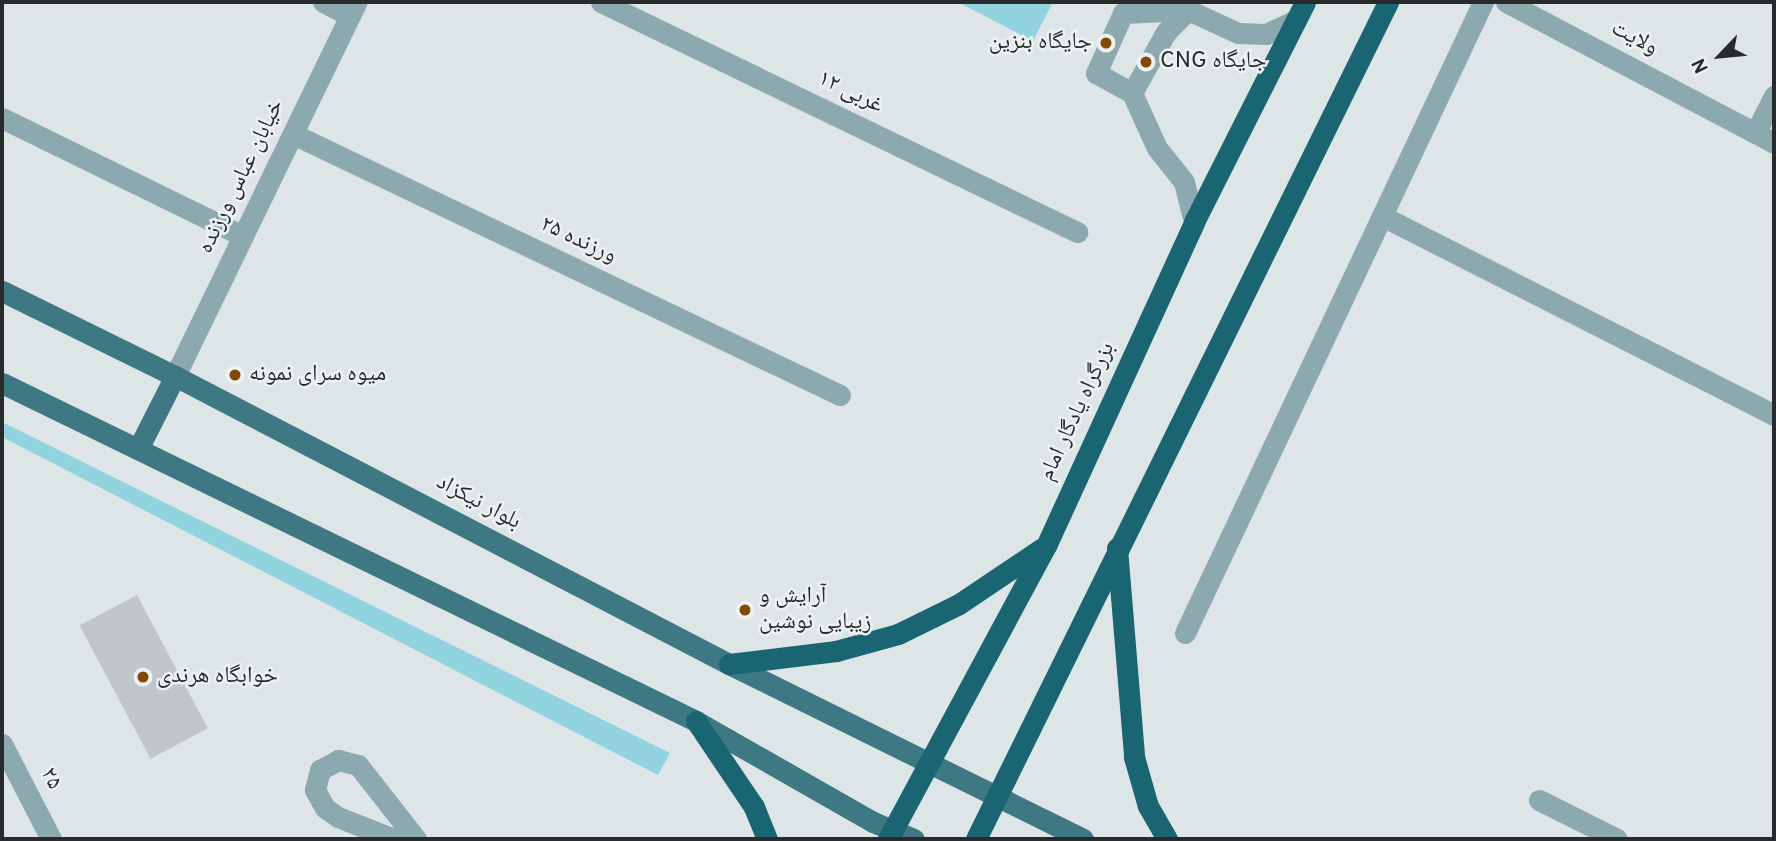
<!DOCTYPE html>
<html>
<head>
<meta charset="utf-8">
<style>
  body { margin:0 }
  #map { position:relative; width:1776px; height:841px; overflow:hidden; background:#dee5e6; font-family:Overpass,"Noto Naskh Arabic",sans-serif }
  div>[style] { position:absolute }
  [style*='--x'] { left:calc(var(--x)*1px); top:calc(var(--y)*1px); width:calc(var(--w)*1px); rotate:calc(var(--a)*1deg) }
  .green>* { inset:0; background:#92d3e0 }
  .building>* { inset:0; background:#c1c7c8; transform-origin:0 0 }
  .minor>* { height:21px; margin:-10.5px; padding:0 10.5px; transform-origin:10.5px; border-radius:10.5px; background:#8ca9af }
  .major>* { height:21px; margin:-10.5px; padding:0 10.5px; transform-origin:10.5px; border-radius:10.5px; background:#3e7882 }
  .highway>* { height:21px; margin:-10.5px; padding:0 10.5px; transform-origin:10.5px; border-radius:10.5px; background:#196672 }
  .dots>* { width:19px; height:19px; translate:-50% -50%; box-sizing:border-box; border:4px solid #ecf2f3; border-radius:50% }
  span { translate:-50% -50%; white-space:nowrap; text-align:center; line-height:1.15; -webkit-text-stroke:5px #ecf2f3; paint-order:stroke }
  .street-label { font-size:23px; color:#282a2b }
  .poi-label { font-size:23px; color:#282a2b }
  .right { translate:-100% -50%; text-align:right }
  .left { translate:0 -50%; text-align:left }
  .frame { position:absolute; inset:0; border:4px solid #282a2b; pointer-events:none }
  .north { position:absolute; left:1685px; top:21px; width:70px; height:70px; -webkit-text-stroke:5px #ecf2f3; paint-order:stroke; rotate:244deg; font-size:19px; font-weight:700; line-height:28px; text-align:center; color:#282a2b }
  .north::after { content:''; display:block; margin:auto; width:24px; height:32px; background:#282a2b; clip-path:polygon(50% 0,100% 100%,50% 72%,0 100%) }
</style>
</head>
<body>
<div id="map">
  <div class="green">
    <i style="clip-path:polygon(958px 2px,1053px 2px,1033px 41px)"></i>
    <i style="clip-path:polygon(2px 422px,670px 753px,658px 775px,2px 437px)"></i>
  </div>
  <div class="building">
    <i style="left:137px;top:595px;width:151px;height:65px;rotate:62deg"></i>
  </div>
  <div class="minor">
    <i style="--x:323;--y:2;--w:30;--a:27"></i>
    <i style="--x:601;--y:2;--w:529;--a:25.79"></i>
    <i style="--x:1506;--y:2;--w:303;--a:27.7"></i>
    <i style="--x:1188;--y:10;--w:65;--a:177.4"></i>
    <i style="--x:1123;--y:13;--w:66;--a:114.2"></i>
    <i style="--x:1096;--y:73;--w:41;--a:29.1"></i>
    <i style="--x:1132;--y:93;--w:60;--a:65.6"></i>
    <i style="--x:1157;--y:148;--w:43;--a:51.5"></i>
    <i style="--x:1184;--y:182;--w:41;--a:76"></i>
    <i style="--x:1132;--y:93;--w:70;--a:-60.9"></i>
    <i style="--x:1166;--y:32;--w:31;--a:-45"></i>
    <i style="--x:1188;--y:10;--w:55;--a:24.7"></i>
    <i style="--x:1238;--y:33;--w:28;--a:2"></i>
    <i style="--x:1266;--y:34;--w:33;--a:-25"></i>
    <i style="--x:2;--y:118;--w:268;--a:26.1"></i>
    <i style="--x:1755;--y:133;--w:42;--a:-62.8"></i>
    <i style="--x:293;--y:134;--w:606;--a:25.51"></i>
    <i style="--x:1382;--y:216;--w:440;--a:26.9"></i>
    <i style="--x:175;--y:376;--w:416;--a:-64.1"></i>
    <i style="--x:1185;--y:633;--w:698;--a:-64.72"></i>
    <i style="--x:2;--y:744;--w:107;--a:62.7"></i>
    <i style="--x:1539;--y:800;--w:87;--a:26.6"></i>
    <i style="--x:394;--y:839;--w:60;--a:-158.6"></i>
    <i style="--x:338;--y:817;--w:16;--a:-145"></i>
    <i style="--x:325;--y:808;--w:21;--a:-119"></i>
    <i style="--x:315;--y:790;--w:21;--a:-76"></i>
    <i style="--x:320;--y:770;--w:21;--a:-29"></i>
    <i style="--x:338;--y:760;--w:21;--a:14"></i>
    <i style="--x:358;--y:765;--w:94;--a:51.9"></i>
  </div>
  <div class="major">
    <i style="--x:2;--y:291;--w:193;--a:26.2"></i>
    <i style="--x:175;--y:376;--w:624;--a:27.47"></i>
    <i style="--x:729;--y:664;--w:395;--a:26.3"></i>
    <i style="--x:2;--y:383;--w:772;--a:25.97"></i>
    <i style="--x:696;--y:721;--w:204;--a:29.7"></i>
    <i style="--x:873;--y:822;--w:44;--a:22.5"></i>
    <i style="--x:138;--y:449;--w:82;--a:-63.1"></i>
  </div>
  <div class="highway">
    <i style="--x:1117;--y:548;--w:210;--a:85.3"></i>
    <i style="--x:1134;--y:757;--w:51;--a:74.1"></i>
    <i style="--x:1148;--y:806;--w:38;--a:60"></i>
    <i style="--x:729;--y:664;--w:108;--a:-6.9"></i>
    <i style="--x:836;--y:651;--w:64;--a:-15.3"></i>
    <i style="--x:898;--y:634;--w:68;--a:-26.2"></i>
    <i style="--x:959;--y:604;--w:99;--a:-33.9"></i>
    <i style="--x:696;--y:721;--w:104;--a:56"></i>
    <i style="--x:754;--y:807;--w:35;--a:68"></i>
    <i style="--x:888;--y:839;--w:333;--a:-61.7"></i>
    <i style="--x:1046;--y:546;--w:356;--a:-65.4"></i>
    <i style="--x:1194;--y:222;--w:246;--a:-63.2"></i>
    <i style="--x:976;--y:839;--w:933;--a:-63.79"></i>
  </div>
  <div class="dots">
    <i style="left:1106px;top:43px;background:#844801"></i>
    <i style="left:1146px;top:62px;background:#844801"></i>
    <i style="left:235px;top:375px;background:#844801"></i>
    <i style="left:745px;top:610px;background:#844801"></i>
    <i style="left:143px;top:677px;background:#844801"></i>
  </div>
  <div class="street-label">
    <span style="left:1634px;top:39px;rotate:28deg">ولایت</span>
    <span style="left:850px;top:93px;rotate:26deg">غربی ۱۲</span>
    <span style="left:242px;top:177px;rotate:-64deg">خیابان عباس ورزنده</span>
    <span style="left:578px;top:241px;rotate:25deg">ورزنده ۲۵</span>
    <span style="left:1078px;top:412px;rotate:-65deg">بزرگراه یادگار امام</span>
    <span style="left:478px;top:503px;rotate:28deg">بلوار نیکزاد</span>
    <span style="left:50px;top:779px;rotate:63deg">۲۵</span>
  </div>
  <div class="poi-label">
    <span class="right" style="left:1092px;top:43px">جایگاه بنزین</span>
    <span class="left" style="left:1160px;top:62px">CNG جایگاه</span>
    <span class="left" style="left:249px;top:375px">میوه سرای نمونه</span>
    <span class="left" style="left:759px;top:610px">آرایش و<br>زیبایی نوشین</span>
    <span class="left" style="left:157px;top:677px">خوابگاه هرندی</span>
  </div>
  <div class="frame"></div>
  <div class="north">N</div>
</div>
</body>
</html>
